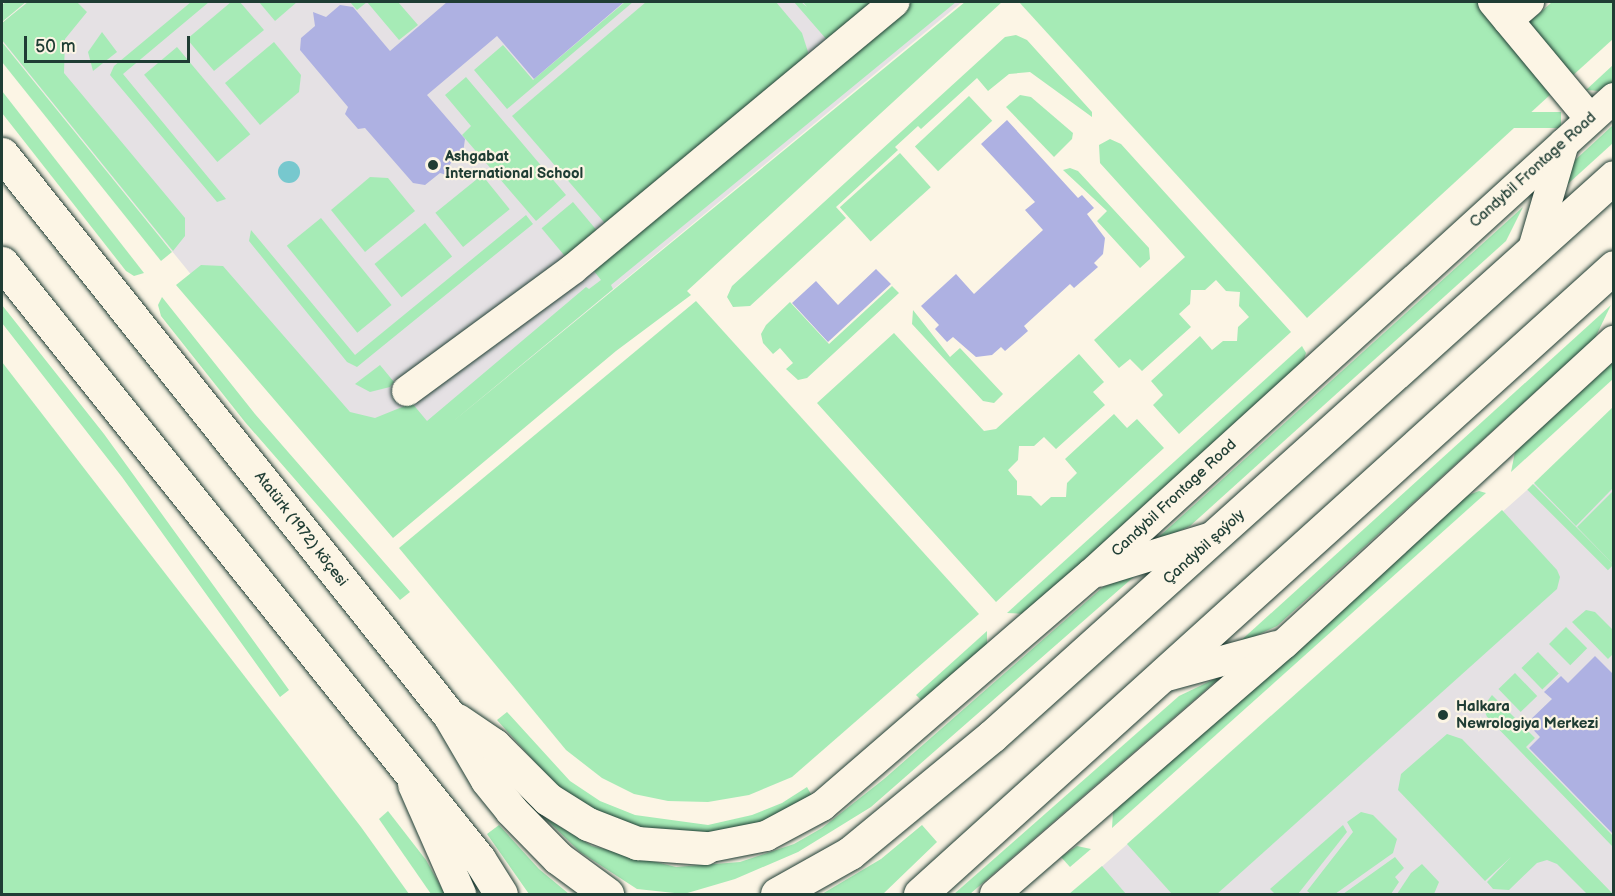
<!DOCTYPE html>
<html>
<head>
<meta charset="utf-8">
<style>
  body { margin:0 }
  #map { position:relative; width:1615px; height:896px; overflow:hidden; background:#fcf5e5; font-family:"Balsamiq Sans",sans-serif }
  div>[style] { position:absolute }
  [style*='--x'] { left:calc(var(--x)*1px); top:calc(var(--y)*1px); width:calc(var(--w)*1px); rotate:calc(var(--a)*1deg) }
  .built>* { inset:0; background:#e5e1e4 }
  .green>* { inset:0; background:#a6ebb6; transform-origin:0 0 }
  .water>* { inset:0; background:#77c8ce }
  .round { border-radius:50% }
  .building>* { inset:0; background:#aeb1e2 }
  .roads { filter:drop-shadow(0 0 2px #1f3d34) drop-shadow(0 0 2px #1f3d34) }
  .minor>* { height:30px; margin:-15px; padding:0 15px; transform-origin:15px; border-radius:15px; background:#fcf5e5 }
  .major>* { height:33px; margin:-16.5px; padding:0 16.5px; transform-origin:16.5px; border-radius:16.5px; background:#fcf5e5 }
  .dots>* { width:16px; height:16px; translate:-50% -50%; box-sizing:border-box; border:3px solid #fcf5e5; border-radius:50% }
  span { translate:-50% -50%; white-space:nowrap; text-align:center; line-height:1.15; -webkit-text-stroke:4.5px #fcf5e5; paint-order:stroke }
  .poi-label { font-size:15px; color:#1f3d34; font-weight:700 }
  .left { translate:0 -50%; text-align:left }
  .street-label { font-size:15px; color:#1f3d34 }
  .frame { position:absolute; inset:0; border:3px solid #1f3d34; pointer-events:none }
  .scale { position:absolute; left:24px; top:36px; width:166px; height:27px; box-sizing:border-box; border:3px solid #1f3d34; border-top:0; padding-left:8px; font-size:18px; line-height:21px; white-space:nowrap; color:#1f3d34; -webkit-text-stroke:4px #fcf5e5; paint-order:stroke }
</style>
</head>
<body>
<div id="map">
  <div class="built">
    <i style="clip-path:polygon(27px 2px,962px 2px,367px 492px,2px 41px,2px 23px)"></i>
    <i style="clip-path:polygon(1613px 412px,1613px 894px,1071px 894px,1535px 483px)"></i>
  </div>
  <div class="green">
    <i style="clip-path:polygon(6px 2px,26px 2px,2px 22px,2px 5px)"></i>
    <i style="clip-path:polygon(28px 2px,77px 2px,87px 12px,65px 39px,64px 73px,185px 218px,185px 236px,173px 251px,2px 40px,2px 23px)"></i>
    <i style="clip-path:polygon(191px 2px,209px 2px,123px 74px,226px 199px,217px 202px,110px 75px,114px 66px)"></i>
    <i style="clip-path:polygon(231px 2px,240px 2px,264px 30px,214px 71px,187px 39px)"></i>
    <i style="clip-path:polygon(259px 2px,297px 2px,275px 21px)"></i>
    <i style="clip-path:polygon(350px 2px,398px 2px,418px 25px,399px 40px,367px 2px,357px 10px)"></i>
    <i style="clip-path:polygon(625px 2px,633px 2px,507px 109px,474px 70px,503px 45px,533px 80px)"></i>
    <i style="clip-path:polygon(646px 2px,776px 2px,802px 33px,808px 52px,806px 61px,609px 228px,512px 116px)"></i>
    <i style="clip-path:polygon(794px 2px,801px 2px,807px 7px,803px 2px,873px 2px,827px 40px)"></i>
    <i style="clip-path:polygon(912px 2px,956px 2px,611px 285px,613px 289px,451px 423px,965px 2px,1002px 2px,687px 291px,691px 295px,616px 351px,393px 538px,176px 285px,201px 265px,223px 266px,350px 412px,375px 418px,412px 403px,427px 421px,586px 287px,589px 289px,601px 280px,590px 266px)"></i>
    <i style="clip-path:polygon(1019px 2px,1481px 2px,1551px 94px,1307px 318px)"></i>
    <i style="clip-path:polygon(1552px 2px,1613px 2px,1613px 39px,1570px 78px,1527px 24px)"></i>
    <i style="clip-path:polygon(102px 32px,117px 52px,93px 71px,88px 52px)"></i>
    <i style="clip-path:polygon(1016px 35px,1027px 40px,1092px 112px,1092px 117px,1030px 72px,1009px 74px,988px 91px,977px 78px,921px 129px,918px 126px,895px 147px,898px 150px,836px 207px,846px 218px,750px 306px,733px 307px,727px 297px,732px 286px,1005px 37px)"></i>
    <i style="clip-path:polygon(2px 42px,172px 252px,161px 261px,2px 62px)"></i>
    <i style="clip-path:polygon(274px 42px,301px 75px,299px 92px,260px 125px,225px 83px)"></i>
    <i style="left:177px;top:47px;width:114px;height:43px;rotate:50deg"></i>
    <i style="clip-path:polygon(1613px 65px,1613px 82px,1600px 91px,1586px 90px)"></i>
    <i style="clip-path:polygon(466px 77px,566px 195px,536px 221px,462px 135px,471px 126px,445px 95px)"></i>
    <i style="clip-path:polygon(2px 91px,144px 273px,134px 276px,126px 271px,2px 113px)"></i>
    <i style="clip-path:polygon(1020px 95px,1031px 97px,1073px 133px,1072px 139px,1054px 157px,1006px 107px)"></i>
    <i style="left:969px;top:96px;width:34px;height:74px;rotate:47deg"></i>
    <i style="left:1561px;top:112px;width:16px;height:326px;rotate:90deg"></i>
    <i style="clip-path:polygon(1613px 125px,1613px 143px,1559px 192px,1573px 162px)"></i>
    <i style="clip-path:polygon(1110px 139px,1121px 144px,1291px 332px,1179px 434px,1153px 405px,1163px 395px,1151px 381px,1200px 336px,1212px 350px,1223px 341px,1237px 341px,1238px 327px,1249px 317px,1239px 306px,1240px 292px,1226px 291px,1216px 280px,1205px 290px,1191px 290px,1190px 304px,1179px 314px,1191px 327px,1142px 371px,1130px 359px,1119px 368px,1094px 340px,1185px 257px,1100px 163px,1099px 145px)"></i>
    <i style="left:900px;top:153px;width:46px;height:81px;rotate:48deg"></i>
    <i style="clip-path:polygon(1070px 168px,1078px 171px,1149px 248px,1150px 259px,1140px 268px,1097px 221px,1107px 211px,1063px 170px)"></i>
    <i style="left:482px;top:175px;width:44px;height:60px;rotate:51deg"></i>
    <i style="clip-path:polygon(370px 177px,388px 178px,415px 211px,365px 252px,331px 210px)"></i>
    <i style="left:573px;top:202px;width:43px;height:41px;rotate:50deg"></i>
    <i style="clip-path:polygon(1523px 207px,1506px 241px,1190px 526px,1151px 544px)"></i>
    <i style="clip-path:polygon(526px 215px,533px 224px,357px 367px,347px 362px,249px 241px,251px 230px,355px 355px)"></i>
    <i style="left:321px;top:218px;width:112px;height:44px;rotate:51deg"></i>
    <i style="left:425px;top:223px;width:43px;height:65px;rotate:51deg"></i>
    <i style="clip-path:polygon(892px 286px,899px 293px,807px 378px,798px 380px,786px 369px,793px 363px,780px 348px,773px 354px,763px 343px,761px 334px,766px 325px,790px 302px,829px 344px)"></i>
    <i style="clip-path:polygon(162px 297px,255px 414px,410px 592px,400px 600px,245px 422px,161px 316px,158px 305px)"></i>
    <i style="clip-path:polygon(696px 301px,979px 614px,792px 777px,749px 795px,708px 802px,668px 801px,634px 794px,602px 778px,566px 750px,399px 548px)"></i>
    <i style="clip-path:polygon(2px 305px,104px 434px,289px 690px,280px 697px,122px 477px,2px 323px)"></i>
    <i style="clip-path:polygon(1611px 305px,1595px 338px,1277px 626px,1236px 645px)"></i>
    <i style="clip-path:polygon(913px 310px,950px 357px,960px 348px,1003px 394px,994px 403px,983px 401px,912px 324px)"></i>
    <i style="clip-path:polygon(894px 333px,984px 431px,996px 429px,1079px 354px,1104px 382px,1093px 392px,1105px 405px,1056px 449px,1044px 437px,1034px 446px,1019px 446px,1018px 460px,1008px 470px,1017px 481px,1017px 495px,1031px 496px,1041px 506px,1051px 497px,1066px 497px,1067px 483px,1077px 473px,1065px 459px,1114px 414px,1127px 428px,1137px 419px,1164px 448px,996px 602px,817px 403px)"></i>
    <i style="clip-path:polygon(1302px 346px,1306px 353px,1303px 362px,1025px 614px,1007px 613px)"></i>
    <i style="clip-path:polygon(2px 362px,361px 827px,409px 894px,2px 894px)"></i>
    <i style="clip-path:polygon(1613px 362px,1613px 379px,1511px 472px,1515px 452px)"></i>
    <i style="clip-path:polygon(380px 365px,394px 382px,390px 387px,370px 392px,355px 384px)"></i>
    <i style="clip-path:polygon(1613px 407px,1613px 488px,1576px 526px,1534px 483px)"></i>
    <i style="left:1533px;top:484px;width:114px;height:8px;rotate:45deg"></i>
    <i style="clip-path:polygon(1479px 491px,1486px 493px,1112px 828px,1113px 812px,1466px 496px)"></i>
    <i style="clip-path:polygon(1613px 491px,1613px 564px,1577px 527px)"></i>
    <i style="clip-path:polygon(1502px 510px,1557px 570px,1560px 577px,1557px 589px,1217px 894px,1172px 894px,1127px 844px)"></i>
    <i style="clip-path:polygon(1137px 574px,871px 807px,798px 852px,735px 879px,684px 894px,637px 889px,580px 852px,544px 817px,592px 846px,676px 867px,740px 862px,794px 844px,822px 828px,884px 779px,1103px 587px)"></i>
    <i style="clip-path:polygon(1586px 610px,1595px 612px,1613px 630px,1613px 654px,1608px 659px,1572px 622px)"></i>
    <i style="left:1566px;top:627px;width:30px;height:24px;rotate:45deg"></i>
    <i style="clip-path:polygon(987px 631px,987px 646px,925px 704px,916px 695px)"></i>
    <i style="left:1538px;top:652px;width:30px;height:23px;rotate:46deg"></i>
    <i style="left:1515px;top:673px;width:32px;height:23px;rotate:46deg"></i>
    <i style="clip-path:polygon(1223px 675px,970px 894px,954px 894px,1179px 696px)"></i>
    <i style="clip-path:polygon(1492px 695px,1535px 738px,1526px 747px,1613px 836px,1613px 847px,1487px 717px,1483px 707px)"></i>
    <i style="clip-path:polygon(507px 712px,570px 781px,600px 801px,635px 815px,708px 825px,752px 815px,782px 803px,807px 787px,812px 796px,774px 818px,724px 833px,650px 831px,612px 820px,562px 792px,497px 720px)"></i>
    <i style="clip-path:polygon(1447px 734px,1462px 739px,1613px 894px,1587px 894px,1557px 864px,1547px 860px,1537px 863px,1509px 890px,1493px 889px,1487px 882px,1511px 857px,1485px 881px,1398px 790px,1401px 774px)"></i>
    <i style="clip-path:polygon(388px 811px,426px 860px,445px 894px,431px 894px,379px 819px)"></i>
    <i style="clip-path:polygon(1361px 812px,1373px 815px,1397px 839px,1393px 853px,1335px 894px,1311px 894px,1307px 891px,1353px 832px,1347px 822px)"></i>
    <i style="clip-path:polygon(499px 825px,539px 869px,569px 894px,529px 894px,487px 834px)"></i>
    <i style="clip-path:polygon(922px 825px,937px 842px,883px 894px,822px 894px,881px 859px)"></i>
    <i style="clip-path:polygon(1343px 825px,1347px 832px,1298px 894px,1275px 894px,1270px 889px)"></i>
    <i style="clip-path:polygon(1077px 846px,1091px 849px,1070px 867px,1061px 857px)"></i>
    <i style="clip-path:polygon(1395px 857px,1404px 868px,1395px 877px,1399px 882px,1391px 894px,1343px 894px)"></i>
    <i style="clip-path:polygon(1422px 864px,1439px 882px,1434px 894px,1397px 894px,1411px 873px)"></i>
    <i style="clip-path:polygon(1102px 866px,1126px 894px,1069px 894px)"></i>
  </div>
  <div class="water">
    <i class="round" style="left:278px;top:161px;width:22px;height:22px"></i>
  </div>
  <div class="building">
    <i style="clip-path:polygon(447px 2px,624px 2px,534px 79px,497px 36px,427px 95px,465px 139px,463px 153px,450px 164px,453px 177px,440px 173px,425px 185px,413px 183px,365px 128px,358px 129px,345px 114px,348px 107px,300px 50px,301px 38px,315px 26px,313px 12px,326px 17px,340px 5px,353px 7px,390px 51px)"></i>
    <i style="clip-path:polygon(1007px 120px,1078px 198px,1082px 195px,1094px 208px,1087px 214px,1105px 238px,1103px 254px,1094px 263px,1098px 267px,1074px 288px,1070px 284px,1024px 326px,1028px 331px,1005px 351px,1001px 347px,992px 355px,976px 357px,953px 337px,947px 342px,935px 329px,939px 325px,921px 306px,956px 274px,974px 294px,1043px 230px,1025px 210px,1035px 202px,981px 144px)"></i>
    <i style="clip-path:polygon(876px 269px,891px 284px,828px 342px,792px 303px,816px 281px,838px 305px)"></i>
    <i style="clip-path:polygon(1595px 656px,1614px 675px,1614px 835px,1529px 748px,1540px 737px,1527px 723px,1552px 699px,1544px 692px,1561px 676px,1568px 683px)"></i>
  </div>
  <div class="roads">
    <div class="minor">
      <i style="--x:1493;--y:2;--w:152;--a:50.3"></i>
      <i style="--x:1508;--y:20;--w:28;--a:-41"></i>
      <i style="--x:1533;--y:249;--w:110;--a:-73.7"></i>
      <i style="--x:407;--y:391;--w:206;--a:-36.3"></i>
      <i style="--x:573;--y:269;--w:418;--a:-39.7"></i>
      <i style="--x:1098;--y:572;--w:122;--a:-17.1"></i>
      <i style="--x:1163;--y:677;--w:117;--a:-15.3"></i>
      <i style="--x:413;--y:785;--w:119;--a:66.2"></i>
      <i style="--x:705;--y:848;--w:62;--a:-11.1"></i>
      <i style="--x:766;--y:836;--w:64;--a:-28.2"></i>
      <i style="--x:822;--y:806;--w:355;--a:-40.8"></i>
      <i style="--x:1091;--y:574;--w:707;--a:-42.31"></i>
      <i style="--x:995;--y:894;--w:382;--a:-40.9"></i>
      <i style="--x:1284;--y:644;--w:448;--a:-42.6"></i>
    </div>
    <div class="major">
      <i style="--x:2;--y:154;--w:717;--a:51.45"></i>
      <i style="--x:449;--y:715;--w:75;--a:59.7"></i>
      <i style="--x:487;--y:780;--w:38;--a:51"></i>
      <i style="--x:511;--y:810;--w:67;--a:45.6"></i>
      <i style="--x:558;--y:858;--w:61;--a:36.3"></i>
      <i style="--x:2;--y:263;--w:763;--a:51.33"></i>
      <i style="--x:479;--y:859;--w:41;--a:57.8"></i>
      <i style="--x:457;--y:720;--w:45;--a:34"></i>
      <i style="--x:494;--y:745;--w:76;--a:45"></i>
      <i style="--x:548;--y:799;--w:47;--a:32"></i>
      <i style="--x:588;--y:824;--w:53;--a:21.2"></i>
      <i style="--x:637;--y:843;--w:68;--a:4.2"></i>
      <i style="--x:777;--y:894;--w:84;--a:-29.3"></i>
      <i style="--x:850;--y:853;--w:184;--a:-39.5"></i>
      <i style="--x:992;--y:736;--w:836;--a:-41.95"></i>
      <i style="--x:920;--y:894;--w:935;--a:-42.1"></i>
    </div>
  </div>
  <div class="dots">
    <i style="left:433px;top:165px;background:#1f3d34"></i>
    <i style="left:1443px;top:715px;background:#1f3d34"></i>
  </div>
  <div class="poi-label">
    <span class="left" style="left:445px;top:165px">Ashgabat<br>International School</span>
    <span class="left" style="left:1456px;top:715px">Halkara<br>Newrologiya Merkezi</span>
  </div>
  <div class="street-label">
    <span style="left:1533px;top:170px;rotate:-42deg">Candybil Frontage Road</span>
    <span style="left:1174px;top:498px;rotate:-43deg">Candybil Frontage Road</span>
    <span style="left:301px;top:529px;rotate:52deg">Atatürk (1972) köçesi</span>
    <span style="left:1204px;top:547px;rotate:-42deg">Çandybil şaýoly</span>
  </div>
  <div class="frame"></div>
  <div class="scale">50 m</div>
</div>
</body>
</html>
